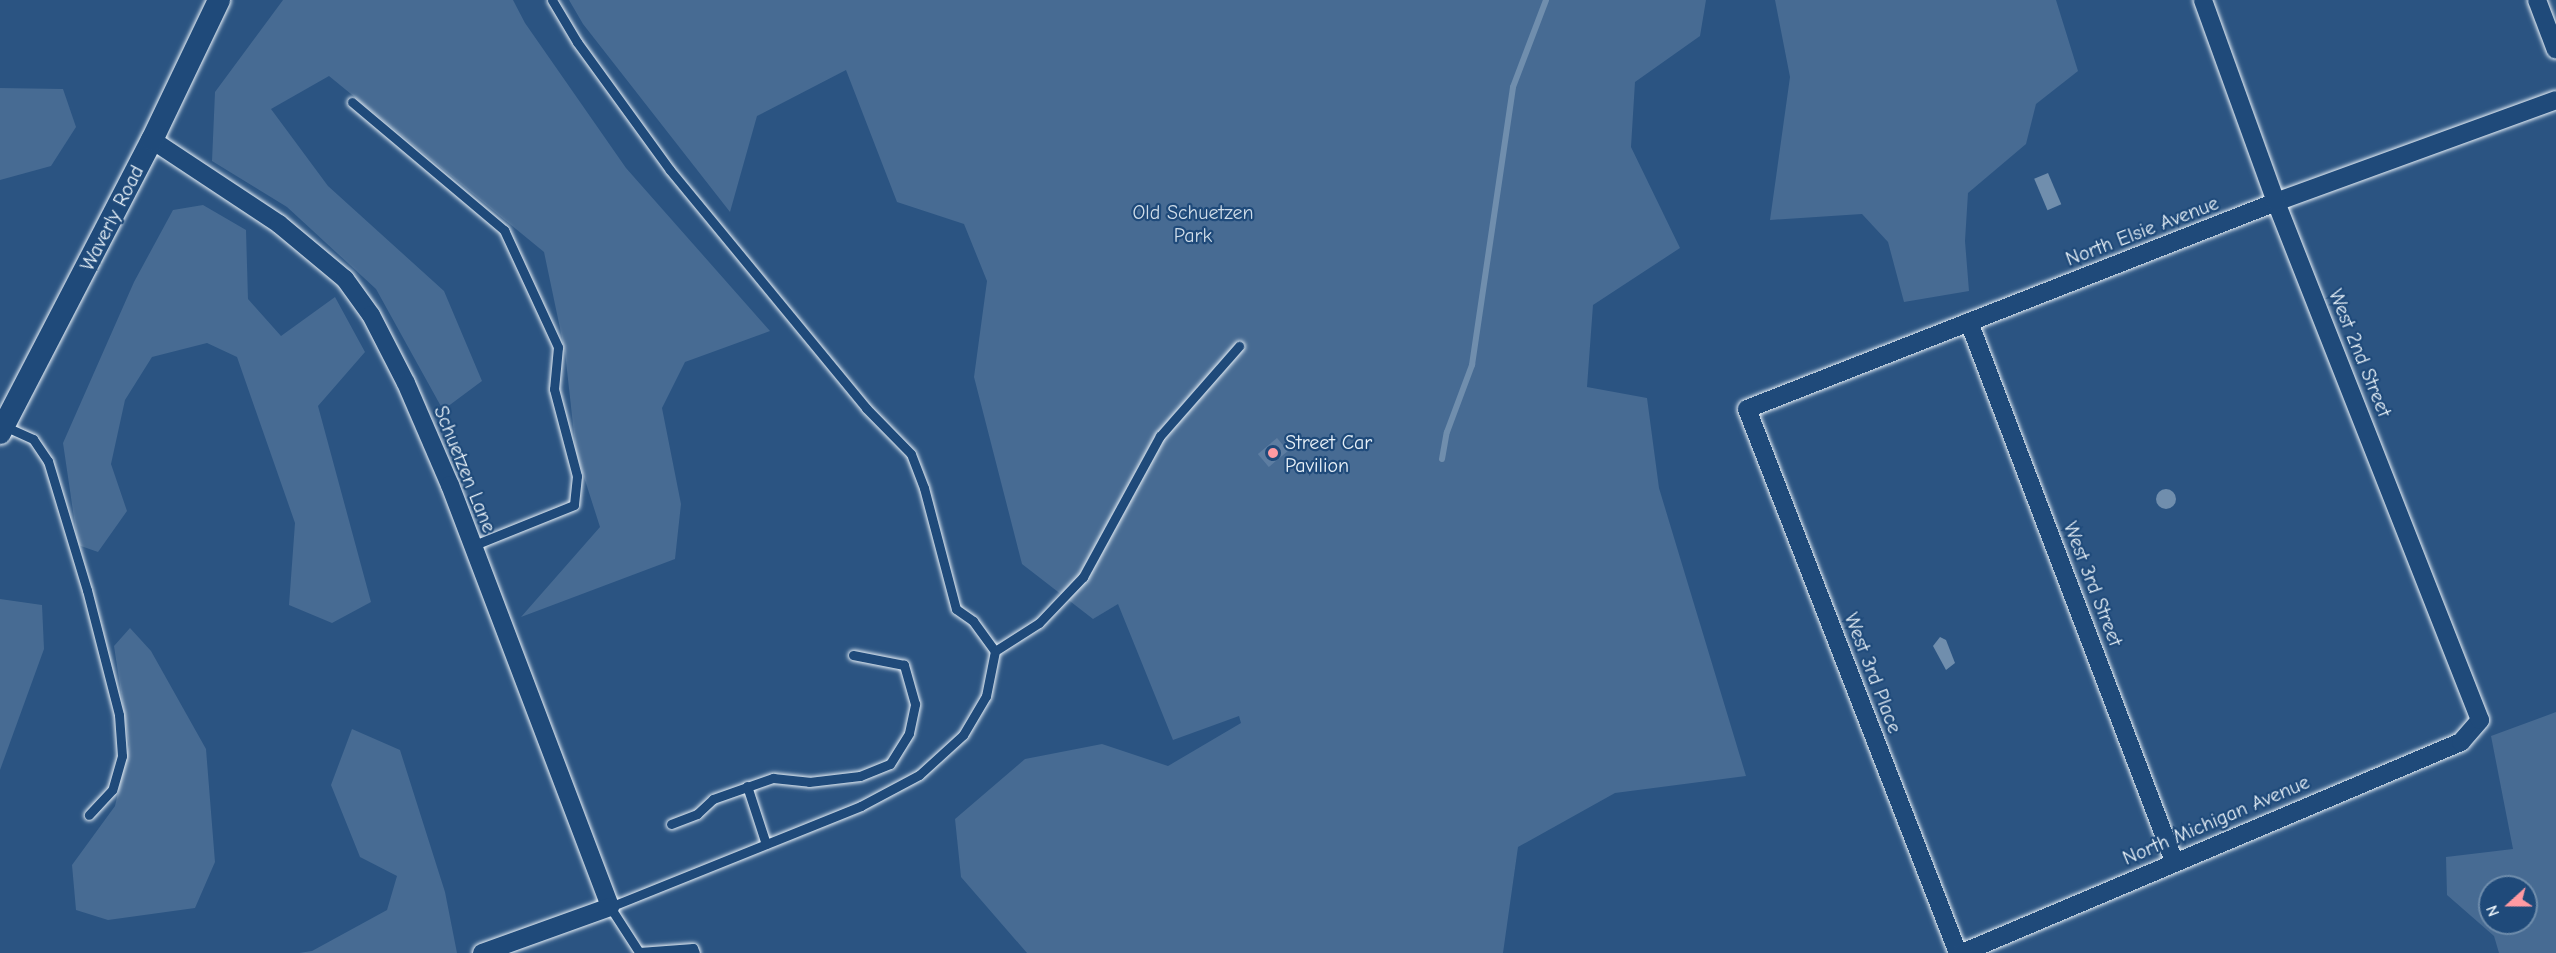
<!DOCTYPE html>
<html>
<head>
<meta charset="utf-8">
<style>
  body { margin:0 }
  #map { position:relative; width:2556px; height:953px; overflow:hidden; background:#2b5482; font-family:"Comic Neue",sans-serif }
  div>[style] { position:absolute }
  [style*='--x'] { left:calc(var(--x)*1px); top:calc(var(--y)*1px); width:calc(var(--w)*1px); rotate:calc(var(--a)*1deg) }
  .green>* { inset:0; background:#476b93 }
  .water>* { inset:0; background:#708ead; transform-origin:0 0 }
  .round { border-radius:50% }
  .stream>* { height:6px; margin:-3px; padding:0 3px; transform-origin:3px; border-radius:3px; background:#708ead }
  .building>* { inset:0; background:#5d7da1; transform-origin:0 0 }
  .roads { filter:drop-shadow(0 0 2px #e8f1f8) drop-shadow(0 0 2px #e8f1f8) }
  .service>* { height:9px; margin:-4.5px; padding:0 4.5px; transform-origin:4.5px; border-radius:4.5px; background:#1f4a7a }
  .minor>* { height:18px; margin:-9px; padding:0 9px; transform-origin:9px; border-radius:9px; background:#1f4a7a }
  .tertiary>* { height:22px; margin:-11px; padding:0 11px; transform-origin:11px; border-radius:11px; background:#1f4a7a }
  .dots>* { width:16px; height:16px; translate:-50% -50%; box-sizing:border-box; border:3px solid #1f4a7a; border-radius:50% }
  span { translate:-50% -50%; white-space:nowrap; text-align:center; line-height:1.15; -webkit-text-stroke:4.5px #1f4a7a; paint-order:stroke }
  .park-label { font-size:20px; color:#d0dde9 }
  .street-label { font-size:20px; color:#e8f1f8 }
  .poi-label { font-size:20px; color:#e8f1f8 }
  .left { translate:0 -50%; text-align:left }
  .north { position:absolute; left:2478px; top:875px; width:60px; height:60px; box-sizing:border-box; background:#1f4a7a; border:2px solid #6f8dac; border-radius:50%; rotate:249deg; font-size:16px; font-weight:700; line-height:24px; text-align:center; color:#e8f1f8 }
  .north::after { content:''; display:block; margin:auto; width:21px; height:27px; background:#ff9aa2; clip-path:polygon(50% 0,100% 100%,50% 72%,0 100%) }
</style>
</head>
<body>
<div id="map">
  <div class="green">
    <i style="clip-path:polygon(283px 0,513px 0,525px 23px,626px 168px,770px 331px,685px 362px,662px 408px,681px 504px,675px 559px,521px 617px,600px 527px,576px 452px,565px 352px,544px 252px,329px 76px,271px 109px,328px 186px,444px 291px,482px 381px,443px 410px,376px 289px,287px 207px,212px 161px,215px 92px)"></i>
    <i style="clip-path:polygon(569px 0,1706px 0,1700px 36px,1635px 82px,1631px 147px,1680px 248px,1593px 305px,1587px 387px,1647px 398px,1659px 488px,1746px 776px,1615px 793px,1518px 847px,1503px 953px,1027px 953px,961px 877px,955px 819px,1025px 759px,1102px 744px,1168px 766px,1241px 723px,1239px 716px,1173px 740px,1118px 604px,1093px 619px,1022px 564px,974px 377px,987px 281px,964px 224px,897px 202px,846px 70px,757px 116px,730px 212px,583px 24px)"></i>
    <i style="clip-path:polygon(1775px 0,2056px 0,2078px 71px,2036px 104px,2026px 144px,1968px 193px,1965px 241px,1969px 291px,1904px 302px,1888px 242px,1862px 214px,1770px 220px,1790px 77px)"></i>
    <i style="clip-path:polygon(0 88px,63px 89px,76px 127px,51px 166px,0 180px)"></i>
    <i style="clip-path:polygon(203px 205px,246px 230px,248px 299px,281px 336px,335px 297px,365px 352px,318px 406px,371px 602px,332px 623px,289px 605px,295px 523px,237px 357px,207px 343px,152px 357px,125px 400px,111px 464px,127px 511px,98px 552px,78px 545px,63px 443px,134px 282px,173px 210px)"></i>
    <i style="clip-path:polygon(0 599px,42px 605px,44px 649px,0 770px)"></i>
    <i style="clip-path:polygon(130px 628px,151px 651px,206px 749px,215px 862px,195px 908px,108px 920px,76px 910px,72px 865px,115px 806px,129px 745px,114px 646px)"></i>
    <i style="clip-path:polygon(evenodd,2556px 712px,2556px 953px,2499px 953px,2494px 936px,2447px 895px,2446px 857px,2513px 849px,2491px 736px,2556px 712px,2490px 887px,2526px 887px,2526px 923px,2490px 923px,2490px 887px)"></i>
    <i style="clip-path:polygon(352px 729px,400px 750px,445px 892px,457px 953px,299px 953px,312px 951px,387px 910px,397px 876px,360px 857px,331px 785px)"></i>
  </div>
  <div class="water">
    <i style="left:2048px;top:173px;width:34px;height:15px;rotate:67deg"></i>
    <i class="round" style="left:2156px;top:489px;width:20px;height:20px"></i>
    <i style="clip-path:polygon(1940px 637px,1946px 640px,1955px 663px,1946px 670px,1933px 646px)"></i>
  </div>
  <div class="stream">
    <i style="--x:1442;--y:459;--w:27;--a:-80"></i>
    <i style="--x:1447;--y:432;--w:72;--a:-69.5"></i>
    <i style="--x:1472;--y:365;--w:281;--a:-81.6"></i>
    <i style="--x:1513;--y:87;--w:93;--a:-69.2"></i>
  </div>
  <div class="building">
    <i style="left:1277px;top:438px;width:17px;height:25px;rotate:50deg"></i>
  </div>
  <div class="roads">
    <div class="service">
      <i style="--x:552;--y:0;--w:49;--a:59.2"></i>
      <i style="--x:577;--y:42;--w:158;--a:54"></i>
      <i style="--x:670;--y:170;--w:308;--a:50.5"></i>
      <i style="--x:866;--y:408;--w:64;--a:45.6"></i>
      <i style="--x:911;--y:454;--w:36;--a:69"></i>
      <i style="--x:924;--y:488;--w:125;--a:75.2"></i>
      <i style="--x:956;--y:609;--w:21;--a:35"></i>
      <i style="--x:973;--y:621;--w:37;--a:54"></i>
      <i style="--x:995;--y:651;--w:46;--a:101.3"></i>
      <i style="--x:986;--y:696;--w:45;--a:120.5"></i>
      <i style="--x:963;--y:735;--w:59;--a:137.7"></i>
      <i style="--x:919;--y:775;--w:66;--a:151.9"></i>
      <i style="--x:861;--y:806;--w:271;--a:158.1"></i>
      <i style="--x:610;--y:907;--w:54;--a:57.2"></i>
      <i style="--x:639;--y:952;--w:54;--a:-4.2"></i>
      <i style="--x:693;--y:948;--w:5;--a:68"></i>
      <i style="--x:352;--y:102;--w:199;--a:40.1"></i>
      <i style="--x:504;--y:230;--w:129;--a:65.2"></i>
      <i style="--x:558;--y:347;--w:42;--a:95.4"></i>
      <i style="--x:554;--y:389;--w:90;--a:75.2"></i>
      <i style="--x:577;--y:476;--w:29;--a:96"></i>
      <i style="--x:574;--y:505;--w:110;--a:158.1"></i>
      <i style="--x:4;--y:426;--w:32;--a:24"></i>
      <i style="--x:33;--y:439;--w:27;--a:56"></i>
      <i style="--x:48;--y:461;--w:135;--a:73.2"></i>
      <i style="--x:87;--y:590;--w:129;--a:75.6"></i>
      <i style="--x:119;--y:715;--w:41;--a:85.8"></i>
      <i style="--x:122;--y:756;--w:35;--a:106"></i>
      <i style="--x:112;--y:790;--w:34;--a:133"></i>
      <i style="--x:995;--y:651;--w:52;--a:-32.5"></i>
      <i style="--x:1039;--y:623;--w:64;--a:-46.3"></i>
      <i style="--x:1083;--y:577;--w:161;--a:-61.4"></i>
      <i style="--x:1160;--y:436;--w:120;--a:-48.7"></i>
      <i style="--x:747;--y:786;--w:61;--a:71.9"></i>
      <i style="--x:671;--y:824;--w:28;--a:-21"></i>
      <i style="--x:697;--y:814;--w:22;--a:-43"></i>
      <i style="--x:713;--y:799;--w:64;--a:-19.3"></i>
      <i style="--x:773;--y:778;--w:36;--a:6"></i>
      <i style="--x:809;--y:782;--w:51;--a:-6.7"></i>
      <i style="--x:860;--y:776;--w:32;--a:-22"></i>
      <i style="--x:890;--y:764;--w:36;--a:-58"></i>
      <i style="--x:909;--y:733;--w:30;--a:-78"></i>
      <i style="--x:915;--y:704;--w:41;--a:-105.8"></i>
      <i style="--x:904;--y:665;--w:52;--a:-168.9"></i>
    </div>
    <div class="minor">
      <i style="--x:2537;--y:0;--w:53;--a:69.2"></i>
      <i style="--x:152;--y:140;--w:152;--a:33.5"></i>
      <i style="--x:279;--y:224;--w:86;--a:39.8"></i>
      <i style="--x:345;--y:279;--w:44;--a:54.2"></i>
      <i style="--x:371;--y:315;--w:76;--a:62.8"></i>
      <i style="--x:406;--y:383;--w:111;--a:66.7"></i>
      <i style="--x:450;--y:485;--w:451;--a:69.2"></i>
      <i style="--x:610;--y:907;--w:136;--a:160.2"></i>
      <i style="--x:1969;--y:322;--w:577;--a:69.18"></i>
      <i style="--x:1958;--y:953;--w:583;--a:-111.2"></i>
      <i style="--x:1747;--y:409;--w:568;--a:-21.37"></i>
      <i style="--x:2276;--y:202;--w:298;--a:-20"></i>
      <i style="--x:1962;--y:953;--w:542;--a:-22.92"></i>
      <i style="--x:2461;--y:742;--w:29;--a:-49"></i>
      <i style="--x:2480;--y:720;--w:557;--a:-111.5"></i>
      <i style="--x:2276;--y:202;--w:215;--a:-109.9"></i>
    </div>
    <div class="tertiary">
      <i style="--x:0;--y:433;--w:330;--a:-62.6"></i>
      <i style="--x:152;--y:140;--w:155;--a:-64.4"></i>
    </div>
  </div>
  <div class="dots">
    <i style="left:1273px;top:453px;background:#ff9aa2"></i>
  </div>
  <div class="park-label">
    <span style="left:1193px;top:224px">Old Schuetzen<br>Park</span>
  </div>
  <div class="street-label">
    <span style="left:112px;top:218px;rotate:-63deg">Waverly Road</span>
    <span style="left:2142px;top:231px;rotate:-21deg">North Elsie Avenue</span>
    <span style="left:2360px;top:353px;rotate:68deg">West 2nd Street</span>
    <span style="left:465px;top:469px;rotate:68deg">Schuetzen Lane</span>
    <span style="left:2093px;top:584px;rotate:69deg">West 3rd Street</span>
    <span style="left:1873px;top:673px;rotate:69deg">West 3rd Place</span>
    <span style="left:2216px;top:820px;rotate:-23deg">North Michigan Avenue</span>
  </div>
  <div class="poi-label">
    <span class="left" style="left:1285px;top:454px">Street Car<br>Pavilion</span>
  </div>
  <div class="north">N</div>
</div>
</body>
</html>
